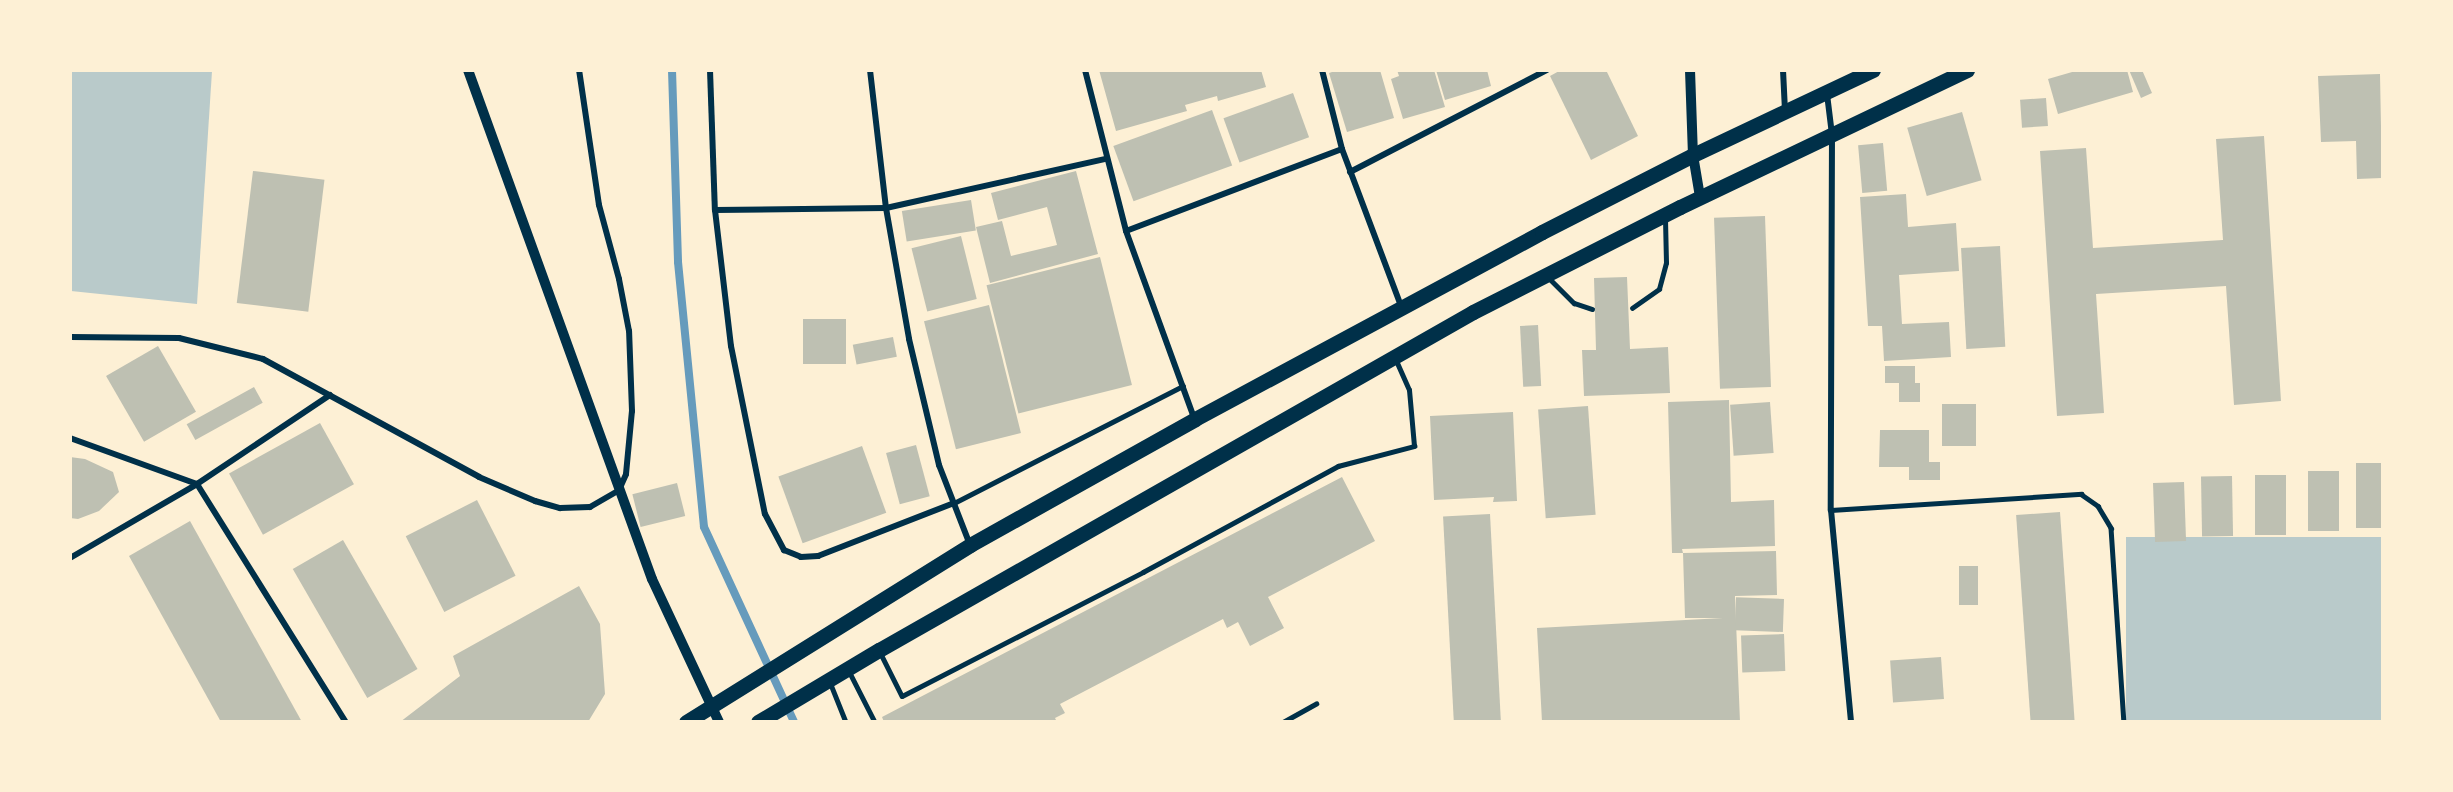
<!DOCTYPE html>
<html>
<head>
<meta charset="utf-8">
<style>
  body { margin:0 }
  #map { position:relative; width:2453px; height:792px; overflow:hidden; background:#fdf0d5; font-family:"Noto Sans",sans-serif }
  div>[style] { position:absolute }
  [style*='--x'] { left:calc(var(--x)*1px); top:calc(var(--y)*1px); width:calc(var(--w)*1px); rotate:calc(var(--a)*1deg) }
  .green>* { inset:0; background:#b9caca; transform-origin:0 0 }
  .stream>* { height:8px; margin:-4px; padding:0 4px; transform-origin:4px; border-radius:4px; background:#669bbc }
  .building>* { inset:0; background:#bec0b2; transform-origin:0 0 }
  .service>* { height:4.5px; margin:-2.25px; padding:0 2.25px; transform-origin:2.25px; border-radius:2.25px; background:#003049 }
  .minor>* { height:6px; margin:-3px; padding:0 3px; transform-origin:3px; border-radius:3px; background:#003049 }
  .tertiary>* { height:10px; margin:-5px; padding:0 5px; transform-origin:5px; border-radius:5px; background:#003049 }
  .primary>* { height:15px; margin:-7.5px; padding:0 7.5px; transform-origin:7.5px; border-radius:7.5px; background:#003049 }
  span { translate:-50% -50%; white-space:nowrap; text-align:center; line-height:1.15; -webkit-text-stroke:6px #fdf0d5; paint-order:stroke }
  .frame { position:absolute; inset:0; border:72px solid #fdf0d5; pointer-events:none }
</style>
</head>
<body>
<div id="map">
  <div class="green">
    <i style="clip-path:polygon(70px 71px,212px 71px,197px 304px,71px 291px)"></i>
    <i style="left:2382px;top:537px;width:184px;height:256px;rotate:90deg"></i>
  </div>
  <div class="stream">
    <i style="--x:672;--y:70;--w:192;--a:88.2"></i>
    <i style="--x:678;--y:262;--w:266;--a:84.4"></i>
    <i style="--x:704;--y:527;--w:215;--a:65.2"></i>
  </div>
  <div class="building">
    <i style="clip-path:polygon(1099px 70px,1261px 70px,1266px 87px,1218px 101px,1217px 96px,1185px 105px,1187px 111px,1116px 131px)"></i>
    <i style="clip-path:polygon(1338px 70px,1380px 70px,1394px 118px,1347px 132px,1329px 73px)"></i>
    <i style="clip-path:polygon(1397px 70px,1434px 70px,1445px 107px,1403px 119px,1391px 79px,1399px 76px)"></i>
    <i style="clip-path:polygon(1436px 70px,1487px 70px,1491px 86px,1445px 100px)"></i>
    <i style="clip-path:polygon(1561px 70px,1606px 70px,1638px 136px,1591px 160px,1550px 76px)"></i>
    <i style="clip-path:polygon(2079px 70px,2127px 70px,2133px 92px,2058px 114px,2048px 79px)"></i>
    <i style="clip-path:polygon(2129px 70px,2142px 70px,2152px 93px,2141px 98px)"></i>
    <i style="clip-path:polygon(2380px 74px,2382px 178px,2357px 179px,2356px 141px,2321px 142px,2318px 76px)"></i>
    <i style="left:1293px;top:93px;width:47px;height:74px;rotate:70deg"></i>
    <i style="left:2046px;top:98px;width:28px;height:26px;rotate:86deg"></i>
    <i style="left:1212px;top:110px;width:59px;height:105px;rotate:70deg"></i>
    <i style="left:1962px;top:112px;width:71px;height:57px;rotate:74deg"></i>
    <i style="clip-path:polygon(2264px 136px,2281px 401px,2234px 405px,2226px 286px,2096px 294px,2104px 413px,2057px 416px,2040px 151px,2086px 148px,2093px 248px,2223px 240px,2216px 139px)"></i>
    <i style="left:1883px;top:143px;width:48px;height:25px;rotate:85deg"></i>
    <i style="left:253px;top:171px;width:72px;height:133px;rotate:7deg"></i>
    <i style="clip-path:polygon(1076px 171px,1098px 254px,990px 283px,976px 227px,1002px 221px,1011px 256px,1057px 245px,1047px 207px,998px 220px,991px 193px)"></i>
    <i style="clip-path:polygon(1906px 194px,1908px 227px,1956px 223px,1959px 271px,1899px 275px,1902px 324px,1949px 322px,1951px 357px,1884px 361px,1882px 326px,1868px 326px,1860px 197px)"></i>
    <i style="left:971px;top:200px;width:31px;height:70px;rotate:81deg"></i>
    <i style="left:1765px;top:216px;width:171px;height:51px;rotate:88deg"></i>
    <i style="left:961px;top:236px;width:65px;height:51px;rotate:76deg"></i>
    <i style="left:2000px;top:246px;width:101px;height:39px;rotate:87deg"></i>
    <i style="left:1100px;top:257px;width:132px;height:117px;rotate:76deg"></i>
    <i style="clip-path:polygon(1627px 277px,1630px 349px,1668px 347px,1670px 393px,1584px 396px,1582px 350px,1596px 350px,1594px 278px)"></i>
    <i style="left:989px;top:305px;width:132px;height:67px;rotate:76deg"></i>
    <i style="left:803px;top:319px;width:43px;height:45px"></i>
    <i style="left:1538px;top:325px;width:61px;height:18px;rotate:87deg"></i>
    <i style="left:893px;top:337px;width:20px;height:41px;rotate:79deg"></i>
    <i style="left:158px;top:346px;width:76px;height:60px;rotate:60deg"></i>
    <i style="clip-path:polygon(1885px 366px,1915px 366px,1915px 383px,1920px 383px,1920px 402px,1899px 402px,1899px 383px,1885px 383px)"></i>
    <i style="left:254px;top:387px;width:18px;height:77px;rotate:61deg"></i>
    <i style="clip-path:polygon(1729px 400px,1731px 502px,1774px 500px,1775px 546px,1682px 549px,1683px 553px,1672px 553px,1668px 402px)"></i>
    <i style="left:1770px;top:402px;width:51px;height:40px;rotate:86deg"></i>
    <i style="left:1942px;top:404px;width:34px;height:42px"></i>
    <i style="left:1588px;top:406px;width:109px;height:50px;rotate:86deg"></i>
    <i style="clip-path:polygon(1513px 412px,1517px 501px,1493px 502px,1494px 497px,1434px 500px,1430px 416px)"></i>
    <i style="left:320px;top:423px;width:70px;height:104px;rotate:61deg"></i>
    <i style="clip-path:polygon(1880px 430px,1929px 430px,1929px 462px,1940px 462px,1940px 480px,1909px 480px,1909px 467px,1879px 467px)"></i>
    <i style="left:916px;top:445px;width:53px;height:31px;rotate:75deg"></i>
    <i style="left:862px;top:446px;width:71px;height:89px;rotate:70deg"></i>
    <i style="clip-path:polygon(70px 457px,85px 459px,113px 472px,119px 492px,99px 511px,78px 519px,70px 518px)"></i>
    <i style="left:2382px;top:463px;width:65px;height:26px;rotate:90deg"></i>
    <i style="left:2339px;top:471px;width:60px;height:31px;rotate:90deg"></i>
    <i style="left:2255px;top:475px;width:31px;height:60px"></i>
    <i style="left:2232px;top:476px;width:60px;height:31px;rotate:89deg"></i>
    <i style="clip-path:polygon(1342px 477px,1375px 541px,1268px 597px,1284px 628px,1250px 646px,1238px 622px,1227px 628px,1223px 619px,1060px 704px,1065px 713px,1055px 718px,1057px 722px,884px 722px,882px 717px)"></i>
    <i style="left:2184px;top:482px;width:59px;height:31px;rotate:88deg"></i>
    <i style="left:677px;top:483px;width:34px;height:46px;rotate:76deg"></i>
    <i style="left:477px;top:500px;width:85px;height:80px;rotate:63deg"></i>
    <i style="left:2060px;top:512px;width:211px;height:44px;rotate:86deg"></i>
    <i style="left:1490px;top:514px;width:208px;height:47px;rotate:87deg"></i>
    <i style="clip-path:polygon(190px 521px,302px 722px,221px 722px,129px 556px)"></i>
    <i style="left:343px;top:540px;width:149px;height:58px;rotate:60deg"></i>
    <i style="clip-path:polygon(1776px 551px,1777px 595px,1735px 596px,1740px 722px,1542px 722px,1537px 628px,1723px 618px,1685px 618px,1683px 553px)"></i>
    <i style="left:1959px;top:566px;width:19px;height:39px"></i>
    <i style="clip-path:polygon(579px 586px,600px 624px,605px 694px,588px 722px,400px 722px,460px 676px,453px 656px)"></i>
    <i style="left:1784px;top:599px;width:33px;height:48px;rotate:92deg"></i>
    <i style="left:1784px;top:634px;width:37px;height:43px;rotate:88deg"></i>
    <i style="left:1941px;top:657px;width:42px;height:51px;rotate:86deg"></i>
  </div>
  <div class="service">
    <i style="--x:1548;--y:277;--w:37;--a:45"></i>
    <i style="--x:1574;--y:303;--w:19;--a:18"></i>
    <i style="--x:1632;--y:308;--w:33;--a:-35"></i>
    <i style="--x:1659;--y:289;--w:27;--a:-75"></i>
    <i style="--x:1666;--y:263;--w:45;--a:-91.3"></i>
    <i style="--x:954;--y:503;--w:257;--a:-27.1"></i>
    <i style="--x:1831;--y:510;--w:251;--a:-3.7"></i>
    <i style="--x:2081;--y:494;--w:21;--a:35"></i>
    <i style="--x:2098;--y:506;--w:26;--a:59"></i>
    <i style="--x:2111;--y:528;--w:194;--a:86.2"></i>
    <i style="--x:880;--y:652;--w:49;--a:63.4"></i>
    <i style="--x:902;--y:696;--w:271;--a:-27.2"></i>
    <i style="--x:1143;--y:572;--w:222;--a:-28.5"></i>
    <i style="--x:1338;--y:466;--w:79;--a:-14.7"></i>
    <i style="--x:1414;--y:446;--w:56;--a:-95.1"></i>
    <i style="--x:1409;--y:390;--w:34;--a:-114"></i>
    <i style="--x:849;--y:671;--w:57;--a:63"></i>
    <i style="--x:830;--y:682;--w:43;--a:68.2"></i>
    <i style="--x:1283;--y:722;--w:38;--a:-29"></i>
  </div>
  <div class="minor">
    <i style="--x:710;--y:70;--w:140;--a:88"></i>
    <i style="--x:715;--y:210;--w:137;--a:83.3"></i>
    <i style="--x:731;--y:346;--w:171;--a:78.6"></i>
    <i style="--x:765;--y:514;--w:41;--a:62.2"></i>
    <i style="--x:784;--y:550;--w:18;--a:22"></i>
    <i style="--x:801;--y:557;--w:17;--a:-3"></i>
    <i style="--x:818;--y:556;--w:146;--a:-21.3"></i>
    <i style="--x:870;--y:70;--w:139;--a:83.4"></i>
    <i style="--x:886;--y:208;--w:133;--a:80"></i>
    <i style="--x:909;--y:339;--w:130;--a:76.6"></i>
    <i style="--x:939;--y:465;--w:86;--a:68.8"></i>
    <i style="--x:1085;--y:70;--w:166;--a:75.7"></i>
    <i style="--x:1126;--y:231;--w:199;--a:70"></i>
    <i style="--x:1322;--y:70;--w:81;--a:75.8"></i>
    <i style="--x:1342;--y:149;--w:168;--a:69.4"></i>
    <i style="--x:1783;--y:70;--w:41;--a:87.2"></i>
    <i style="--x:1827;--y:94;--w:39;--a:83"></i>
    <i style="--x:1832;--y:133;--w:377;--a:90.2"></i>
    <i style="--x:1831;--y:510;--w:213;--a:84.6"></i>
    <i style="--x:1350;--y:172;--w:222;--a:-27.4"></i>
    <i style="--x:715;--y:210;--w:171;--a:-0.7"></i>
    <i style="--x:886;--y:208;--w:225;--a:-12.6"></i>
    <i style="--x:1126;--y:231;--w:231;--a:-20.8"></i>
    <i style="--x:70;--y:337;--w:109;--a:0.5"></i>
    <i style="--x:179;--y:338;--w:87;--a:14"></i>
    <i style="--x:263;--y:359;--w:246;--a:28.6"></i>
    <i style="--x:479;--y:477;--w:61;--a:23.2"></i>
    <i style="--x:535;--y:501;--w:26;--a:16"></i>
    <i style="--x:560;--y:508;--w:30;--a:-2"></i>
    <i style="--x:590;--y:507;--w:34;--a:-30"></i>
    <i style="--x:619;--y:490;--w:17;--a:-66"></i>
    <i style="--x:626;--y:474;--w:63;--a:-84.6"></i>
    <i style="--x:632;--y:411;--w:80;--a:-92.1"></i>
    <i style="--x:629;--y:331;--w:53;--a:-100.9"></i>
    <i style="--x:619;--y:279;--w:77;--a:-105.1"></i>
    <i style="--x:599;--y:205;--w:136;--a:-98.4"></i>
    <i style="--x:70;--y:438;--w:135;--a:19.9"></i>
    <i style="--x:197;--y:484;--w:281;--a:58"></i>
    <i style="--x:70;--y:558;--w:147;--a:-30.2"></i>
    <i style="--x:197;--y:484;--w:160;--a:-33.8"></i>
  </div>
  <div class="tertiary">
    <i style="--x:468;--y:70;--w:541;--a:70.13"></i>
    <i style="--x:652;--y:579;--w:158;--a:64.9"></i>
    <i style="--x:1690;--y:70;--w:85;--a:88"></i>
    <i style="--x:1693;--y:155;--w:43;--a:80.5"></i>
  </div>
  <div class="primary">
    <i style="--x:686;--y:722;--w:335;--a:-31.9"></i>
    <i style="--x:970;--y:545;--w:258;--a:-29.2"></i>
    <i style="--x:1195;--y:419;--w:394;--a:-28.3"></i>
    <i style="--x:1542;--y:232;--w:169;--a:-27"></i>
    <i style="--x:1693;--y:155;--w:199;--a:-25.3"></i>
    <i style="--x:758;--y:722;--w:141;--a:-30.8"></i>
    <i style="--x:879;--y:650;--w:683;--a:-29.64"></i>
    <i style="--x:1473;--y:312;--w:232;--a:-26.9"></i>
    <i style="--x:1680;--y:207;--w:318;--a:-25.5"></i>
  </div>
  <div class="frame"></div>
</div>
</body>
</html>
